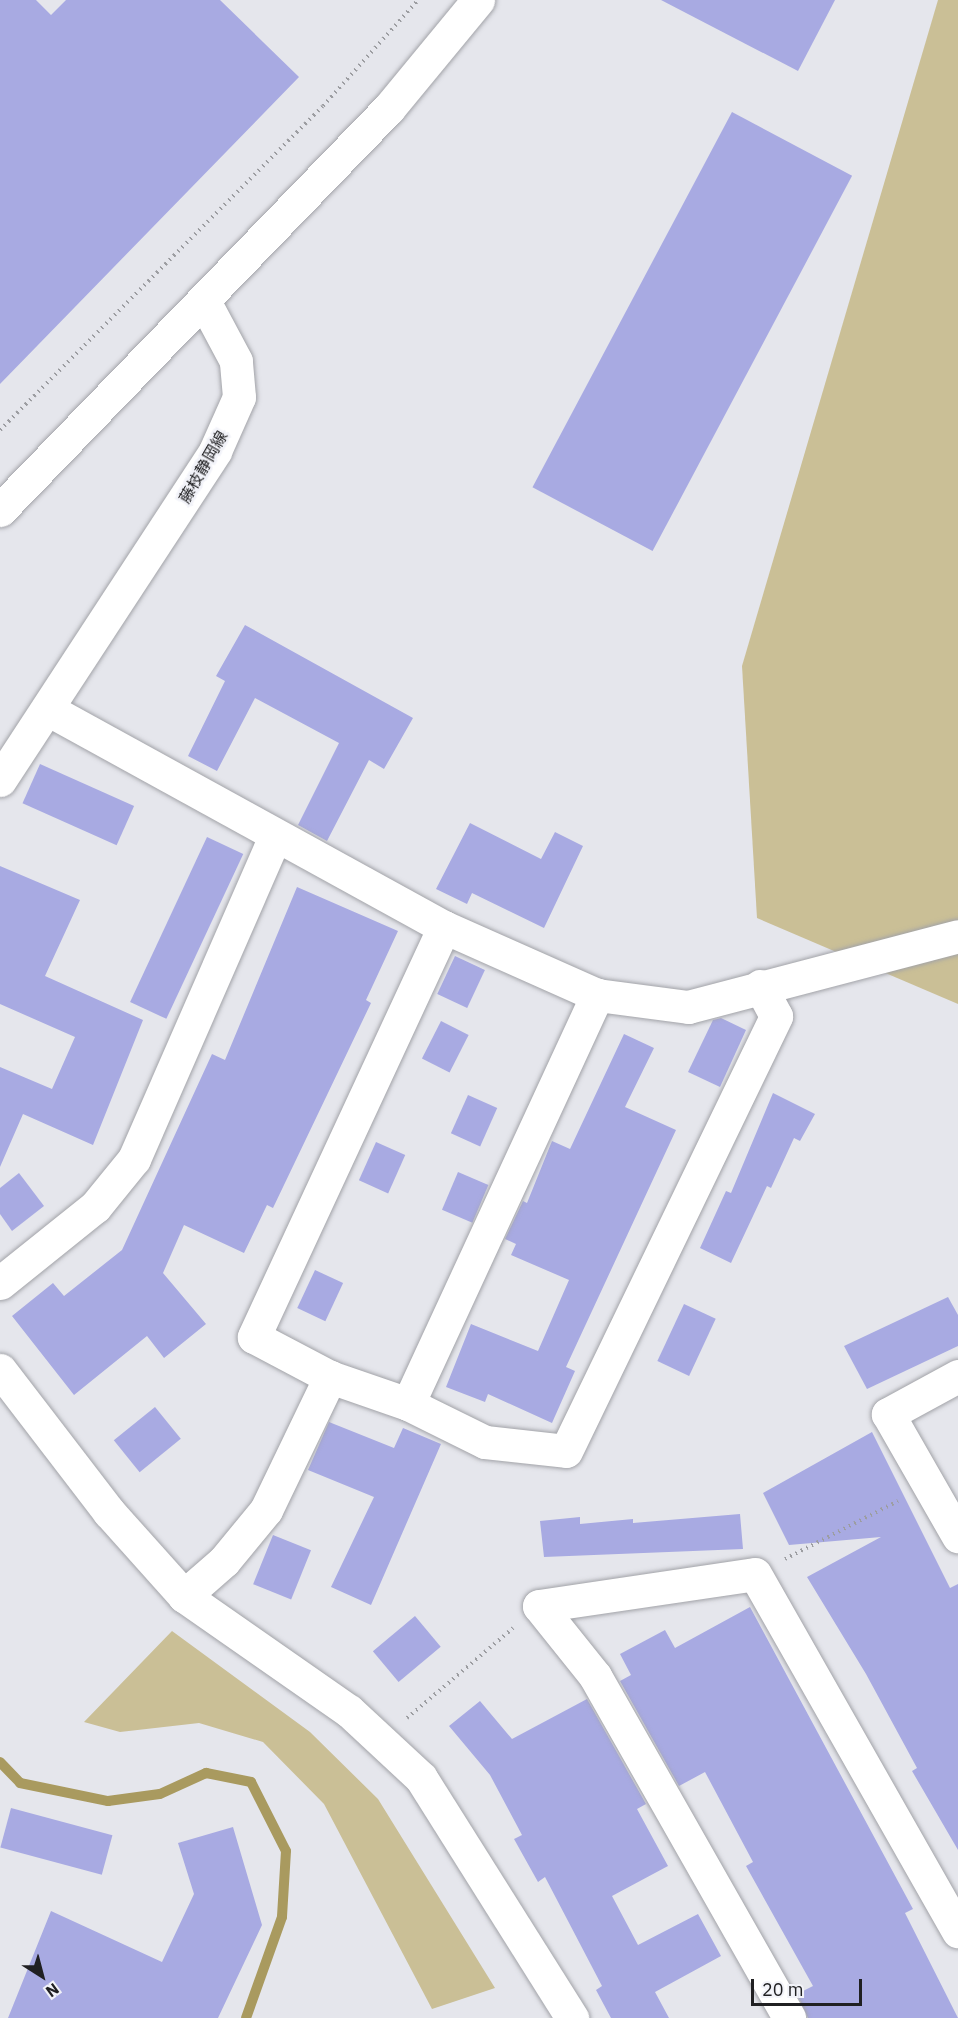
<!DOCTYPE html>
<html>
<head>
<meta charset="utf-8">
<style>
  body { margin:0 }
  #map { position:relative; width:958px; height:2018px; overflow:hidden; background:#e5e6ec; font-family:"IBM Plex Sans","Noto Sans JP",sans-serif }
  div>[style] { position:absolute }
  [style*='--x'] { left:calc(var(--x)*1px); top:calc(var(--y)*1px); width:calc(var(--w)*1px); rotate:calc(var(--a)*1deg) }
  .green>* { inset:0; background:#cabf96 }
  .stream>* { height:10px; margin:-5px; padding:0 5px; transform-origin:5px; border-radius:5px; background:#a99a5f }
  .building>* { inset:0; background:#a8aae2; transform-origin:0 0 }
  .path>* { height:4px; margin-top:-2px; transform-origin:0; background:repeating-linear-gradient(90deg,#9c9da1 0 1.5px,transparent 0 6px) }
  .roads { filter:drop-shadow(0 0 2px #a2a3a8) drop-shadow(0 0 2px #a2a3a8) }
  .street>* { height:33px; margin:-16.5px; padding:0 16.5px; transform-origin:16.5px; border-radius:16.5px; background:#fff }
  .secondary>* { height:33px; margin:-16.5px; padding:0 16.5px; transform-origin:16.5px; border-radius:16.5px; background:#fff }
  span { translate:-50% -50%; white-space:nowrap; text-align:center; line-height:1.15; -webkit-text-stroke:5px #f2f3f9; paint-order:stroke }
  .street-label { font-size:16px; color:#202022 }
  .north { position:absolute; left:12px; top:1946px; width:60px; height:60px; -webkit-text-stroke:4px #f2f3f9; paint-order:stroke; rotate:144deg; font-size:16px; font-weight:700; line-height:24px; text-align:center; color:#202022 }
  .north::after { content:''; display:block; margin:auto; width:21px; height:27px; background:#202022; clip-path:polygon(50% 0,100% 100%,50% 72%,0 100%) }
  .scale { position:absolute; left:751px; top:1979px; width:111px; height:27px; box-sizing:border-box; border:3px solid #202022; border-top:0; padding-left:8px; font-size:18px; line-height:21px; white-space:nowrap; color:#202022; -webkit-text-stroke:4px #f2f3f9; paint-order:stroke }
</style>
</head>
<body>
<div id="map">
  <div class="green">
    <i style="clip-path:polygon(938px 0,958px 0,958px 1004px,757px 918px,742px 666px)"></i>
    <i style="clip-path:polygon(172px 1631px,310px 1732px,378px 1799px,495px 1988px,432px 2009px,324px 1804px,263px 1742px,199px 1723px,120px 1732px,84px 1722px)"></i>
  </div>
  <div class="stream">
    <i style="--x:0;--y:1762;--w:29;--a:46"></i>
    <i style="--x:20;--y:1783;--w:90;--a:11.6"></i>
    <i style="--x:108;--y:1801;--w:52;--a:-7.7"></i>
    <i style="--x:160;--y:1794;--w:51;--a:-24.5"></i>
    <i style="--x:206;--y:1773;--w:46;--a:11.3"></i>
    <i style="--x:251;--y:1782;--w:77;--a:63.1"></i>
    <i style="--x:286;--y:1851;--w:66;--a:93.5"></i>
    <i style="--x:282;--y:1917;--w:107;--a:109.6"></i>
  </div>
  <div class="building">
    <i style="clip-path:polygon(0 0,36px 0,51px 15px,66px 0,220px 0,299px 77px,0 384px)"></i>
    <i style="clip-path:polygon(661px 0,835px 0,798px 71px)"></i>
    <i style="left:732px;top:112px;width:136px;height:425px;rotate:28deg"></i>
    <i style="clip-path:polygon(245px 625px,413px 718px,384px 769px,369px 760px,327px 841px,298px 825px,339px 743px,255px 698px,217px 771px,188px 756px,225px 681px,216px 676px)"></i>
    <i style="left:40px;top:764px;width:103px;height:43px;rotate:24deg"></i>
    <i style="clip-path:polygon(470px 823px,541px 859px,555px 832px,583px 846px,544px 928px,472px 893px,467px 904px,436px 889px)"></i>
    <i style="left:207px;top:837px;width:40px;height:182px;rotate:25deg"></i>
    <i style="clip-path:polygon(0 866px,80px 900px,45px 976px,143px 1020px,93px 1145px,23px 1114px,0 1167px,0 1067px,52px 1089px,75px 1037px,0 1004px)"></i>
    <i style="clip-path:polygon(297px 887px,398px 931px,366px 1000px,371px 1003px,273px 1208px,267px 1205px,244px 1253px,184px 1225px,163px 1273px,206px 1324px,164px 1358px,147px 1336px,74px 1395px,12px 1316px,53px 1283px,64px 1296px,122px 1250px,212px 1054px,225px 1060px)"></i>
    <i style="left:455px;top:956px;width:33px;height:42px;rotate:25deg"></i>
    <i style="clip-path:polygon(721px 1018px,746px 1030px,720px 1087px,688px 1072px,713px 1020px)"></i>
    <i style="left:441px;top:1021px;width:31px;height:42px;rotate:27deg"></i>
    <i style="clip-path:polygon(624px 1034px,654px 1048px,625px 1107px,676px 1130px,566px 1367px,575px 1371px,552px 1423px,488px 1394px,485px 1402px,446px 1387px,471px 1324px,538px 1351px,569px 1280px,511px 1255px,516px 1244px,505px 1239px,523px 1201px,527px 1203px,552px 1141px,570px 1149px)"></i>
    <i style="clip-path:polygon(773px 1093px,815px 1114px,800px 1141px,794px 1138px,771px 1188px,767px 1186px,731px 1263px,700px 1248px,726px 1191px,731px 1193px)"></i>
    <i style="left:468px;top:1095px;width:32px;height:42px;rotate:24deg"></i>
    <i style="left:376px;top:1142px;width:32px;height:42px;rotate:24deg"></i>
    <i style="left:458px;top:1172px;width:33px;height:41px;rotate:23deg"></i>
    <i style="clip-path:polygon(19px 1173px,44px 1206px,12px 1231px,0 1214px,0 1188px)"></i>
    <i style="left:315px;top:1270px;width:31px;height:42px;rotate:25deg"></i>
    <i style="clip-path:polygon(948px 1297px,958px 1315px,958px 1346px,867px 1389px,844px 1346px)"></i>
    <i style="left:684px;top:1304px;width:35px;height:63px;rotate:25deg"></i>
    <i style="left:155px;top:1407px;width:41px;height:53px;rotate:51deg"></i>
    <i style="clip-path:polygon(329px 1422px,394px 1448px,403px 1428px,441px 1444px,371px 1605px,331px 1587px,374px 1497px,308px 1470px)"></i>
    <i style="clip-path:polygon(872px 1432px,950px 1588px,958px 1584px,958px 1850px,912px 1771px,917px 1768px,866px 1674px,807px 1577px,881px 1537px,789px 1545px,763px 1493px)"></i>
    <i style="clip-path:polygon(740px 1514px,743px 1549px,544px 1557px,540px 1521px,580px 1517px,580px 1524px,633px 1519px,633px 1523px)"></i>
    <i style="left:273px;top:1535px;width:41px;height:53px;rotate:22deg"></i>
    <i style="clip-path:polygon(750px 1607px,913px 1909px,905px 1913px,958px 2018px,808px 2018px,797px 1994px,813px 1986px,746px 1866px,753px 1862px,705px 1772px,679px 1786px,620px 1681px,631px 1675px,620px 1654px,665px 1630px,675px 1648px)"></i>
    <i style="left:415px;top:1616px;width:40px;height:55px;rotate:50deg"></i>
    <i style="clip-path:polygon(587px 1699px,646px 1804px,637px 1809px,668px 1866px,612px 1896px,638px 1945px,698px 1914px,721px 1956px,655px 1992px,669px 2018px,611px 2018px,596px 1990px,602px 1986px,545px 1877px,538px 1882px,514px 1839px,522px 1835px,490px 1775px,449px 1726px,480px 1701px,512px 1739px)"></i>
    <i style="left:11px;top:1808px;width:105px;height:41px;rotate:15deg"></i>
    <i style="clip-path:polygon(233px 1827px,262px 1925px,218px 2018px,8px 2018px,51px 1911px,162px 1962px,194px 1894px,178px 1843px)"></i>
  </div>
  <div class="path">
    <i style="--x:0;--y:430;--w:457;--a:-45.1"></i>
    <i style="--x:323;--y:106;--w:142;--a:-48.1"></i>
    <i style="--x:785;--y:1559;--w:127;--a:-27.2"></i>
    <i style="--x:407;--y:1718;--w:139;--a:-40.3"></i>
  </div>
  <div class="roads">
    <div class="street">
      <i style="--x:49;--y:710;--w:451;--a:28.8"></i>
      <i style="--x:444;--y:927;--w:167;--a:24"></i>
      <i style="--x:597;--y:995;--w:92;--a:7.5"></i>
      <i style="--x:688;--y:1007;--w:279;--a:-14.7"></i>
      <i style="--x:444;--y:927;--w:452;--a:114.9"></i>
      <i style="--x:254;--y:1337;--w:86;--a:27.8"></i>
      <i style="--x:330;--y:1377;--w:83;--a:19.1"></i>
      <i style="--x:408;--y:1404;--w:86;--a:26.3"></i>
      <i style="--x:485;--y:1442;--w:81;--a:6.3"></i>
      <i style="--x:566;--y:1451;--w:483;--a:-64.2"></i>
      <i style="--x:776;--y:1016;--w:34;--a:-118"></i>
      <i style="--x:0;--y:1283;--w:122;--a:-38.7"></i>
      <i style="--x:95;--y:1207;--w:62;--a:-50.9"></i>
      <i style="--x:134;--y:1159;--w:352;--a:-66.4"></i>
      <i style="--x:0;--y:1370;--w:179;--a:52.5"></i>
      <i style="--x:109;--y:1512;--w:113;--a:48.2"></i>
      <i style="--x:184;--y:1596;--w:201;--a:34.9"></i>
      <i style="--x:349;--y:1711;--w:98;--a:42.9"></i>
      <i style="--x:421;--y:1778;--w:284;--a:57.8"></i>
      <i style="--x:958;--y:1376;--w:80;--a:151.5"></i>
      <i style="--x:888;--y:1414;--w:141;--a:60.2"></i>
      <i style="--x:408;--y:1404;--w:451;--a:-65.2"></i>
      <i style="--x:184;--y:1596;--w:53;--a:-41.2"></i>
      <i style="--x:224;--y:1561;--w:66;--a:-50.5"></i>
      <i style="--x:266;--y:1510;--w:148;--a:-64.3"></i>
      <i style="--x:539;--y:1606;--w:218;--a:-8.4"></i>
      <i style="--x:755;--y:1574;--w:411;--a:60.4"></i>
      <i style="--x:539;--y:1606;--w:90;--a:51.3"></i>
      <i style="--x:595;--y:1676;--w:393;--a:60.4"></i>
    </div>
    <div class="secondary">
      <i style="--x:0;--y:510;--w:559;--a:-45.94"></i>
      <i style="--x:389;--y:108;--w:140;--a:-50.5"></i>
      <i style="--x:0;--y:780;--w:393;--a:-56.8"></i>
      <i style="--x:215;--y:451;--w:59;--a:-66"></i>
      <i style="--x:239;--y:397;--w:36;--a:-95"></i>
      <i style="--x:236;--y:361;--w:66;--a:-118.1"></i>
    </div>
  </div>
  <div class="street-label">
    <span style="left:203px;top:467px;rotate:-60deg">藤枝静岡線</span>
  </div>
  <div class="north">N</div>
  <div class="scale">20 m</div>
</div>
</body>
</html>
